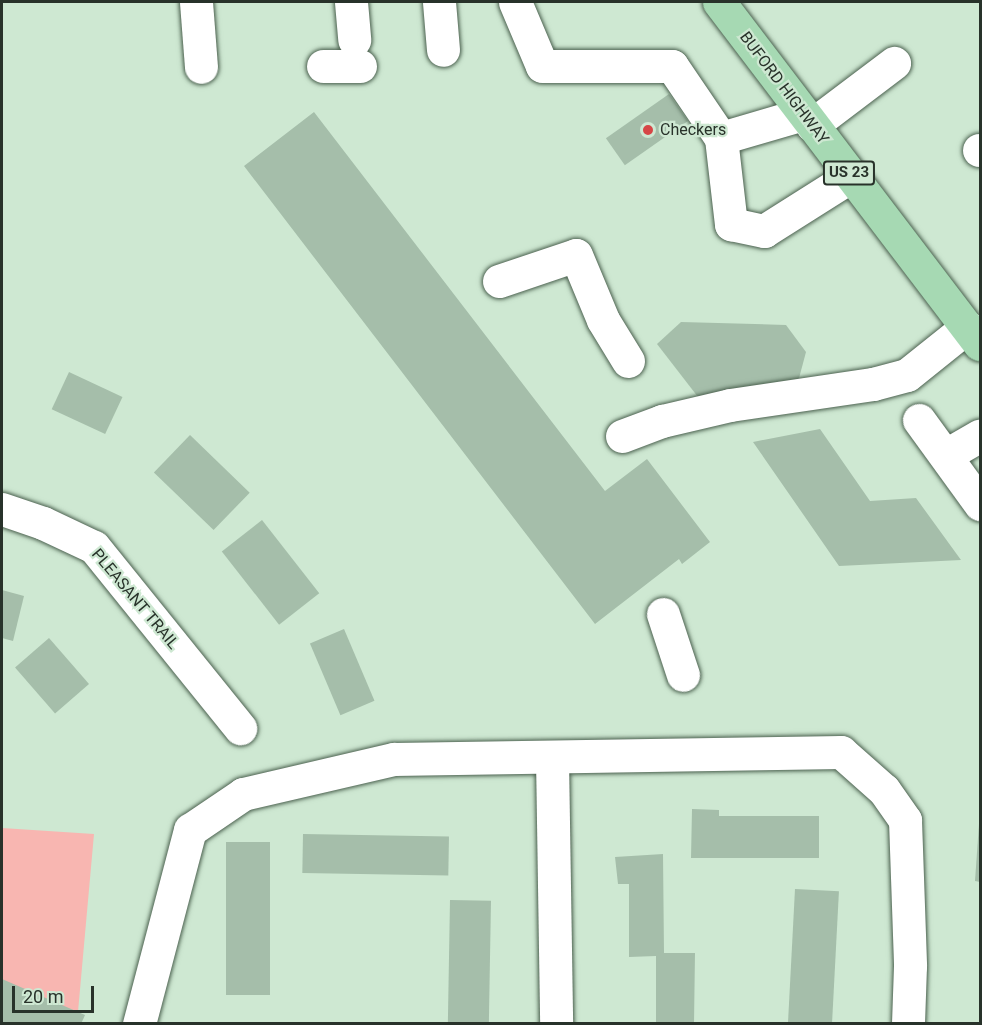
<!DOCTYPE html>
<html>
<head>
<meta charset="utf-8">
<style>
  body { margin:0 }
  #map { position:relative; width:982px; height:1025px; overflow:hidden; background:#cee8d2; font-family:Roboto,sans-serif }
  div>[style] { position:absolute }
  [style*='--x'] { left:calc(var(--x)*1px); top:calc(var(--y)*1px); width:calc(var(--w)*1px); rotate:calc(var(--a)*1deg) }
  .green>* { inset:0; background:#f8b6b1 }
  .building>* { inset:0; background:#a5beaa; transform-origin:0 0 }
  .roads { filter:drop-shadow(0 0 2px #4b614f) drop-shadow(0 0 2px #4b614f) }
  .minor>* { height:33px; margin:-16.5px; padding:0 16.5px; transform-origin:16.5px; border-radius:16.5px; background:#fff }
  .major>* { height:33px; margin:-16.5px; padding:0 16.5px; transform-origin:16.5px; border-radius:16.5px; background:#a6d9b3 }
  .dots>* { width:16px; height:16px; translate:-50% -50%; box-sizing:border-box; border:3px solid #cee8d2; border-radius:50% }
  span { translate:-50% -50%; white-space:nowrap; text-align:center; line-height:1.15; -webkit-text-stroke:4.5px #cee8d2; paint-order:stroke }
  .shield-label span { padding:2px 4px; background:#cee8d2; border:2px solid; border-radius:4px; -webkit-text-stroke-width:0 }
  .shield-label { font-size:15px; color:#28322a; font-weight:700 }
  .street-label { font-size:16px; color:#28322a }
  .poi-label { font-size:16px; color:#28322a }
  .left { translate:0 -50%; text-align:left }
  .frame { position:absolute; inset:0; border:3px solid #28322a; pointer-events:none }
  .scale { position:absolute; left:12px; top:986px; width:82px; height:27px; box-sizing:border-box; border:3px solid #28322a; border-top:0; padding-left:8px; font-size:18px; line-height:21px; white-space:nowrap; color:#28322a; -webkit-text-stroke:4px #cee8d2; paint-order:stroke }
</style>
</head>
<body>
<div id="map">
  <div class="green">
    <i style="clip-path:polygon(2px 828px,94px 834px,77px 1023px,2px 1023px)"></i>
  </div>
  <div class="building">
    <i style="left:669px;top:94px;width:33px;height:77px;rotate:55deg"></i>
    <i style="clip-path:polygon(314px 112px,605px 491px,647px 459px,710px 542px,682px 564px,679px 559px,595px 624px,244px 166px)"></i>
    <i style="clip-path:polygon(681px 322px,786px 325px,806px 352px,798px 382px,698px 397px,657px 344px)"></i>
    <i style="left:69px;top:372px;width:59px;height:41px;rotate:25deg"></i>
    <i style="clip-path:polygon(820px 429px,870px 501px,916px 498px,961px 560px,839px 566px,753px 442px)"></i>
    <i style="left:190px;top:435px;width:83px;height:52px;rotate:44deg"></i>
    <i style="left:262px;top:520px;width:93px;height:51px;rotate:52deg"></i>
    <i style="clip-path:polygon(2px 590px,24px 596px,13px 641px,2px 638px)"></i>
    <i style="left:344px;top:629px;width:78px;height:37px;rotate:67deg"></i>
    <i style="left:49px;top:638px;width:61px;height:45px;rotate:49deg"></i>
    <i style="clip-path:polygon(692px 809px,719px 810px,719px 816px,819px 816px,819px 858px,691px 858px)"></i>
    <i style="clip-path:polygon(979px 824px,980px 824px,980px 882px,975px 881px)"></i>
    <i style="left:303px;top:834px;width:146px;height:39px;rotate:1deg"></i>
    <i style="left:270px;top:842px;width:153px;height:44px;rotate:90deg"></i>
    <i style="clip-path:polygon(663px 854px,664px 953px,695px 953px,694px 1024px,656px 1024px,656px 956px,629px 957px,629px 884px,618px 884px,615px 857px)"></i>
    <i style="left:795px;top:889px;width:44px;height:135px;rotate:3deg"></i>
    <i style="left:450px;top:900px;width:41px;height:124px;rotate:1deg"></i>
    <i style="clip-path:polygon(2px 979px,85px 1015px,81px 1024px,2px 1024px)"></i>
  </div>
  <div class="roads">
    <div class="minor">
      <i style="--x:196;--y:2;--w:65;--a:85.6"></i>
      <i style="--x:351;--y:2;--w:38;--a:85"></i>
      <i style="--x:439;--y:2;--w:48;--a:85.2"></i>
      <i style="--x:515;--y:2;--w:69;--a:67.1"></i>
      <i style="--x:542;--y:66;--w:130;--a:0"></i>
      <i style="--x:672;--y:66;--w:87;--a:55.8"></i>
      <i style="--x:721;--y:138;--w:87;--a:83.4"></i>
      <i style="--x:731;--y:224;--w:34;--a:12"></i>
      <i style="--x:764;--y:231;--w:103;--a:-32.3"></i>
      <i style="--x:323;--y:66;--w:37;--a:0"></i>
      <i style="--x:812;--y:125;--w:103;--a:-37.1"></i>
      <i style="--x:721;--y:138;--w:85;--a:-16.3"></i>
      <i style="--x:979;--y:150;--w:1;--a:0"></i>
      <i style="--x:499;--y:281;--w:81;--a:-18.7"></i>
      <i style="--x:576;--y:255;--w:70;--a:67.4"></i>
      <i style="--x:603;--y:320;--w:48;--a:58.6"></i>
      <i style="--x:919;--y:420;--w:104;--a:54"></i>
      <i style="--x:622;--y:436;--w:43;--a:-20.6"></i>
      <i style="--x:662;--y:421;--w:70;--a:-13.2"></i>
      <i style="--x:730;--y:405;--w:145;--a:-8.4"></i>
      <i style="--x:873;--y:384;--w:35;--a:-15"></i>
      <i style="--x:907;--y:375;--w:77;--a:-38.7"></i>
      <i style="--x:946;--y:455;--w:39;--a:-30"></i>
      <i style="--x:2;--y:509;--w:43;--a:18.9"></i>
      <i style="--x:43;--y:523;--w:56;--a:25.2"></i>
      <i style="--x:94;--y:547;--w:233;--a:51.1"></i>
      <i style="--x:663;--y:614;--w:64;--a:71.8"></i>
      <i style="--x:552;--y:758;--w:266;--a:89.1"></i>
      <i style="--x:139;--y:1024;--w:201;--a:-75.3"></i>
      <i style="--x:190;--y:830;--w:64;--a:-34.2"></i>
      <i style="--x:243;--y:794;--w:155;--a:-13.1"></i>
      <i style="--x:394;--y:759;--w:447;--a:-0.9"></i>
      <i style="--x:841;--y:752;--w:57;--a:41.5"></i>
      <i style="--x:884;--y:790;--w:37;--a:55"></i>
      <i style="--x:905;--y:820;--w:146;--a:88"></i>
      <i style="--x:910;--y:966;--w:58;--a:92"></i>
    </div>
    <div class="major">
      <i style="--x:719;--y:2;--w:430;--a:52.7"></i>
    </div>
  </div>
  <div class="dots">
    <i style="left:648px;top:130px;background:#d64646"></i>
  </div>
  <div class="shield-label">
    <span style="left:849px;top:173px">US 23</span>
  </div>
  <div class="street-label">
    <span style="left:784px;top:88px;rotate:53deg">BUFORD HIGHWAY</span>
    <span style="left:135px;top:599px;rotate:50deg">PLEASANT TRAIL</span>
  </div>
  <div class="poi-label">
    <span class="left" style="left:660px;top:130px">Checkers</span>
  </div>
  <div class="frame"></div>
  <div class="scale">20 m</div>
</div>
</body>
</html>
